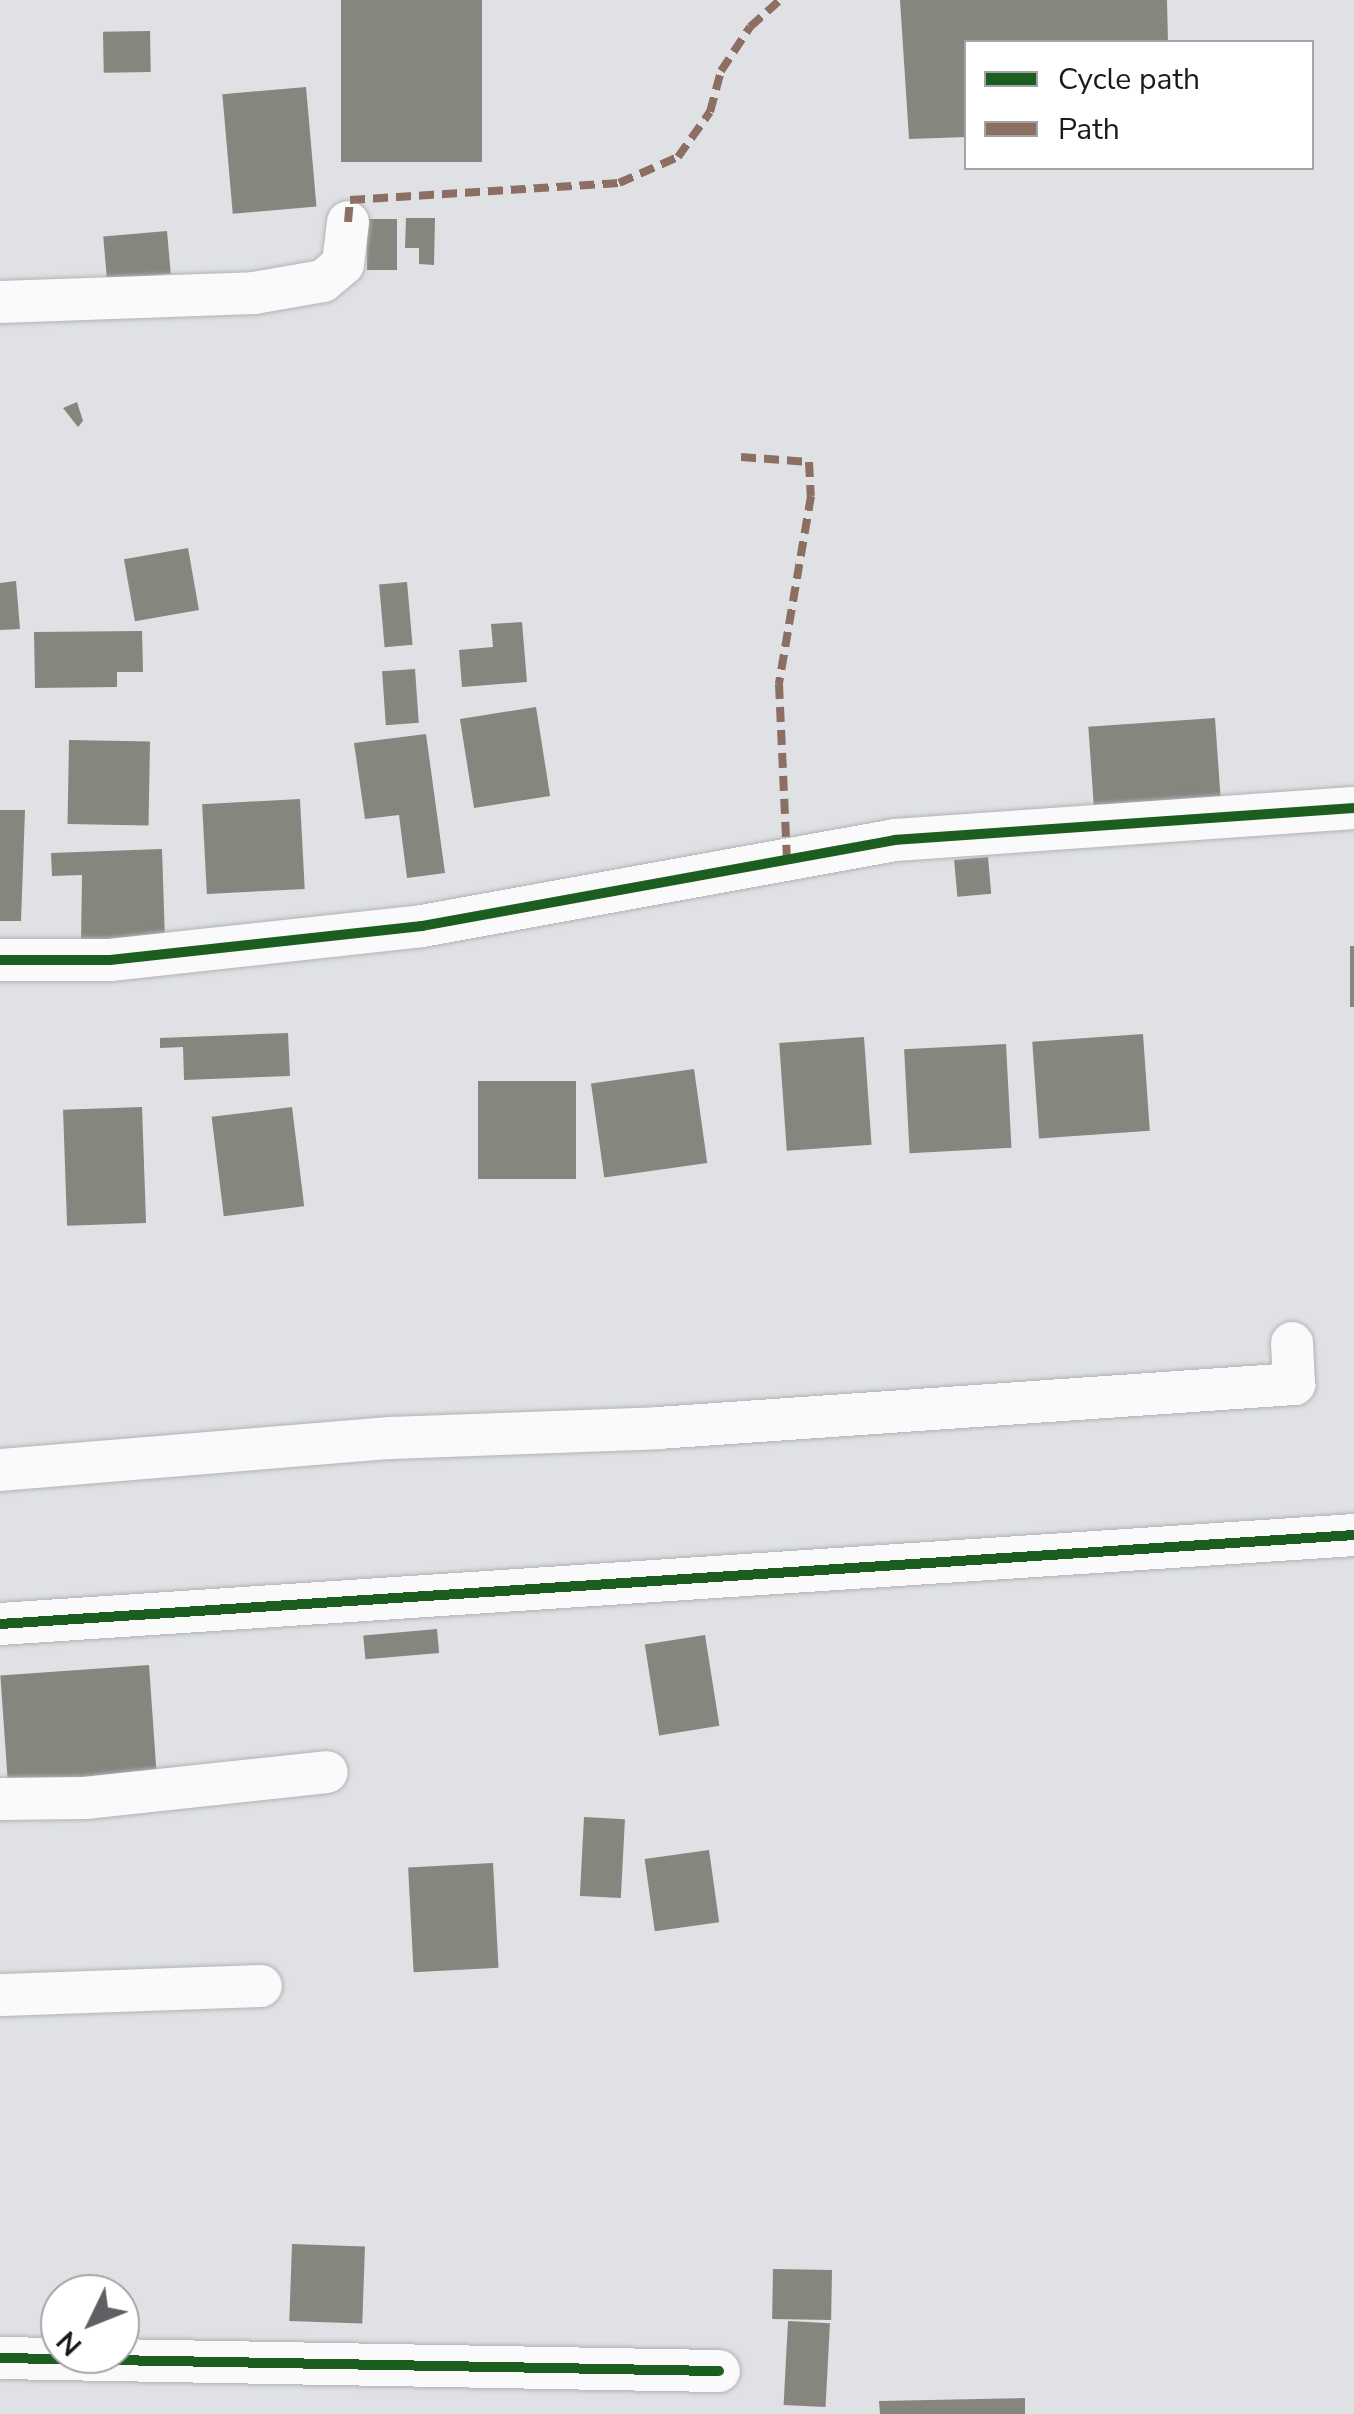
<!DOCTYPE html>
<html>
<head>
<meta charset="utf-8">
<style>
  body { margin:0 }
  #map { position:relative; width:1354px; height:2414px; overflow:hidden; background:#dfe1e5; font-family:"Nunito Sans",sans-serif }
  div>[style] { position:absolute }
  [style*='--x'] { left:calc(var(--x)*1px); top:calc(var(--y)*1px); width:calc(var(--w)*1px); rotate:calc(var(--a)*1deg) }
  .building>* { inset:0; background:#85867e; transform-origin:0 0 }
  .roads { filter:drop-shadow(0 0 2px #b1b3b6) drop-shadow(0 0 2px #b1b3b6) }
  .street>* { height:42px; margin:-21px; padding:0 21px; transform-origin:21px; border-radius:21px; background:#fafafb }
  .quiet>* { height:8px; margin-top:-4px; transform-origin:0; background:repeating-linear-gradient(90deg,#8d6e63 0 15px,transparent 0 23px) }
  .cycleway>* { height:10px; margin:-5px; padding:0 5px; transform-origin:5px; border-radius:5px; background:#1b5e20 }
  span { translate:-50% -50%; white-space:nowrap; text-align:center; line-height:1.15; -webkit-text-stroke:10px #fff; paint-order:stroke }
  .legend { position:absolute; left:964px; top:40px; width:350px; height:130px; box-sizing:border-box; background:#fff; border:2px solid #a3a4a5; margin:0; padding:12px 18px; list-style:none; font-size:30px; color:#191b1e }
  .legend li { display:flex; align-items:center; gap:20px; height:50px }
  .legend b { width:50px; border:2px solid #a3a4a5 }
  .north { position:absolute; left:40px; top:2274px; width:100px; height:100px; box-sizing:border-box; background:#fff; border:2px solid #a3a4a5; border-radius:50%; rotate:227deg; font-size:28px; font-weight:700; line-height:40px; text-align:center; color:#191b1e }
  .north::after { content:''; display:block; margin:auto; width:35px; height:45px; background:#5e6064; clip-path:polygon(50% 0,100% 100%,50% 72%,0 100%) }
</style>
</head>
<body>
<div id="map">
  <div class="building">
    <i style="left:341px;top:0;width:141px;height:162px"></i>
    <i style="clip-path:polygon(900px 0,1167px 0,1168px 42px,966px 42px,966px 137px,909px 139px)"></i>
    <i style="left:150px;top:31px;width:41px;height:47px;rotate:89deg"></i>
    <i style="left:306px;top:87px;width:120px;height:84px;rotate:85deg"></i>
    <i style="clip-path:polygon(406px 218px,435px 218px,434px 265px,419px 264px,419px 248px,405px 248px)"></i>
    <i style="left:367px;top:219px;width:30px;height:51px"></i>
    <i style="left:167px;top:231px;width:43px;height:64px;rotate:85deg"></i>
    <i style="clip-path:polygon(77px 402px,83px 421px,78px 427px,63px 408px)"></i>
    <i style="left:188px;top:548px;width:63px;height:65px;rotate:80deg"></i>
    <i style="clip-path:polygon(16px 581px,20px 629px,0 630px,0 583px)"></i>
    <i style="left:407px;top:582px;width:63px;height:28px;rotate:85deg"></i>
    <i style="clip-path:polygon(522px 622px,527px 682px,462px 687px,459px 650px,493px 647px,491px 624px)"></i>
    <i style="clip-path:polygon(142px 631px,143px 672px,117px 672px,117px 687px,35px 688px,34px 632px)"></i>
    <i style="left:415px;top:669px;width:54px;height:33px;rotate:86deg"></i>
    <i style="left:536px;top:707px;width:90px;height:77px;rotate:81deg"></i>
    <i style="left:1215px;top:718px;width:88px;height:127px;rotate:86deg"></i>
    <i style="clip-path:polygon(426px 734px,445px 873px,407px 878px,399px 815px,365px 819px,354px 743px)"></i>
    <i style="left:69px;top:740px;width:81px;height:84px;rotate:1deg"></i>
    <i style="left:300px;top:799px;width:90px;height:98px;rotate:87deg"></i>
    <i style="clip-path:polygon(0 810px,25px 810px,21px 921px,0 921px)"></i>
    <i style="clip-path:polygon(162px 849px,165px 941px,81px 943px,82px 875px,52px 876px,51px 853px)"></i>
    <i style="left:988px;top:857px;width:37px;height:34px;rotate:85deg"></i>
    <i style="left:1350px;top:946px;width:4px;height:61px"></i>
    <i style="clip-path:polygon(288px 1033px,290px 1076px,184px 1080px,183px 1047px,160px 1048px,160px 1038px)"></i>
    <i style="left:1143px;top:1034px;width:97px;height:111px;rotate:86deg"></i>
    <i style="left:864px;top:1037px;width:108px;height:85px;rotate:86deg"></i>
    <i style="left:1006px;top:1044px;width:104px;height:102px;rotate:87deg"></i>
    <i style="left:694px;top:1069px;width:95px;height:104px;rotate:82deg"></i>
    <i style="left:478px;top:1081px;width:98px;height:98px"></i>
    <i style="left:142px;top:1107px;width:116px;height:79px;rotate:88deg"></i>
    <i style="left:292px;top:1107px;width:100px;height:81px;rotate:83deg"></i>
    <i style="left:437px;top:1629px;width:24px;height:74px;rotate:85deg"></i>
    <i style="left:705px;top:1635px;width:92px;height:61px;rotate:81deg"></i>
    <i style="left:149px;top:1665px;width:109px;height:149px;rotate:86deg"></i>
    <i style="left:584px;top:1817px;width:41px;height:79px;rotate:3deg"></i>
    <i style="left:709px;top:1850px;width:73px;height:65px;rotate:82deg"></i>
    <i style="left:493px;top:1863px;width:105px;height:85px;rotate:87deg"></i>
    <i style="left:292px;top:2244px;width:73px;height:77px;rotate:2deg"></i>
    <i style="left:773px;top:2269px;width:59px;height:50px;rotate:1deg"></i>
    <i style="left:788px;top:2321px;width:42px;height:84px;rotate:3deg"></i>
    <i style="clip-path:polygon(1025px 2398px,1025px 2414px,880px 2414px,879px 2401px)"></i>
  </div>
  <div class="roads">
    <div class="street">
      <i style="--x:0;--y:302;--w:254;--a:-2"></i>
      <i style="--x:254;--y:293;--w:70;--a:-9.9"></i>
      <i style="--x:323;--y:281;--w:26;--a:-40"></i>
      <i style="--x:343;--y:264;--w:42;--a:-83.2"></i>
      <i style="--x:0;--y:960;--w:110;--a:0"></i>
      <i style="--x:110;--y:960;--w:314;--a:-6.2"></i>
      <i style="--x:422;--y:926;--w:481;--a:-10.3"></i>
      <i style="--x:895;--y:840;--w:460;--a:-4"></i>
      <i style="--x:0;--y:1470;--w:392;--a:-4.7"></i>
      <i style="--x:391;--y:1438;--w:267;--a:-2.1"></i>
      <i style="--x:658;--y:1428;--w:638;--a:-3.96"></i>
      <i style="--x:1294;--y:1384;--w:41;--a:-92.8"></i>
      <i style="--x:0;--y:1624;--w:1357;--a:-3.76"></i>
      <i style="--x:0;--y:1799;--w:85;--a:-0.7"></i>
      <i style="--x:85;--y:1798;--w:243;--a:-6.1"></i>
      <i style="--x:0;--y:1995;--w:261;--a:-2"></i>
      <i style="--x:0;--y:2358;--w:719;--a:1.04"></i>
    </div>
  </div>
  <div class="quiet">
    <i style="--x:348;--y:222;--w:22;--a:-85"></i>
    <i style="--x:350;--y:200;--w:270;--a:-3.6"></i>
    <i style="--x:619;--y:183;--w:64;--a:-23.8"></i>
    <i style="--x:678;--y:157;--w:55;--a:-54.6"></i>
    <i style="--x:710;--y:112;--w:42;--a:-75"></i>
    <i style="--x:721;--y:71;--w:53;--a:-56.6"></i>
    <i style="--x:750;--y:27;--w:40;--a:-42"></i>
    <i style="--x:741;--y:457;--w:68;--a:4.2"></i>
    <i style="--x:809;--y:462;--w:34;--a:87"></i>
    <i style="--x:811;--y:496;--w:191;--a:99.7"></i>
    <i style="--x:779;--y:684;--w:173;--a:87.4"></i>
  </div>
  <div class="cycleway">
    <i style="--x:0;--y:960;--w:110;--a:0"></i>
    <i style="--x:110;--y:960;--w:314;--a:-6.2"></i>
    <i style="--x:422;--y:926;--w:481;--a:-10.3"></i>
    <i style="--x:895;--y:840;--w:460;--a:-4"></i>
    <i style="--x:0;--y:1624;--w:1357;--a:-3.76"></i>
    <i style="--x:0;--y:2358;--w:719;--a:1.04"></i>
  </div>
  <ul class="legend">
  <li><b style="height:12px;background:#1b5e20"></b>Cycle path</li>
  <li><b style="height:12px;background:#8d6e63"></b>Path</li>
  </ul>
  <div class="north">N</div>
</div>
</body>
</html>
